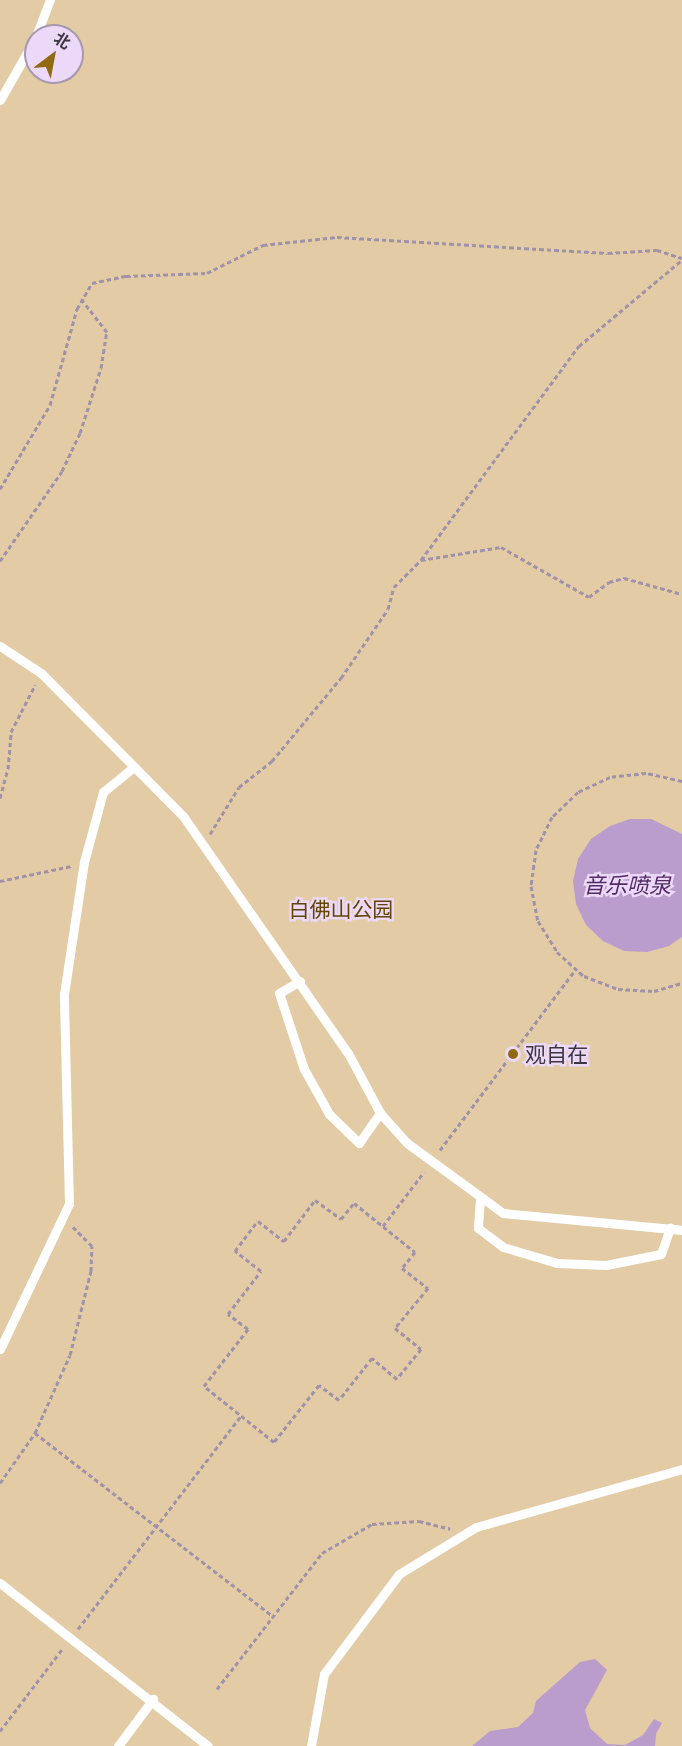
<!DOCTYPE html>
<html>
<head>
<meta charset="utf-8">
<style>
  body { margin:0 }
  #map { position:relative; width:682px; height:1746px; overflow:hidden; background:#ebd9f7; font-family:Quicksand,"Noto Sans SC",sans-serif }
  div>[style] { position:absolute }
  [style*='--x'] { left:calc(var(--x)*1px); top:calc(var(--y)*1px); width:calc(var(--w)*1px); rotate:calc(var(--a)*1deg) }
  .green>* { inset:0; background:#e2cba5 }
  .water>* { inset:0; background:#ba9ccd }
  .path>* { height:3px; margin-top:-1.5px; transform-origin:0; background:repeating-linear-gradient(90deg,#a093a9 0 4.5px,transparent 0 7.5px) }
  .service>* { height:9px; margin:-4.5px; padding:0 4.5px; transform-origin:4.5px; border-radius:4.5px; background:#fff }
  .dots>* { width:16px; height:16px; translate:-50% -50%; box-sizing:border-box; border:3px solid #ebd9f7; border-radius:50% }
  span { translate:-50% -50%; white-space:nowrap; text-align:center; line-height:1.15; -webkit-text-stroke:5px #ebd9f7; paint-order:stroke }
  .park-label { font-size:21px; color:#634500 }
  .poi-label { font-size:21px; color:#3d3642 }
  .left { translate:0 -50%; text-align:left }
  .water-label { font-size:22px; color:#512a66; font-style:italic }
  .north { position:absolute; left:24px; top:24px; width:60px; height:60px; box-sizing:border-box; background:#ebd9f7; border:2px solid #a598af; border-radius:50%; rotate:32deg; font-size:16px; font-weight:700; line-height:24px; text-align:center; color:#3d3642 }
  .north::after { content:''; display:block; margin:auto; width:21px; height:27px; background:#916910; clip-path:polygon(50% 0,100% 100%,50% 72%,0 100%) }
</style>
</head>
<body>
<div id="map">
  <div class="green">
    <i style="clip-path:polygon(evenodd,0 0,682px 0,682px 1746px,0 1746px,0 0,36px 36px,72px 36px,72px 72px,36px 72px,36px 36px)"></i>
  </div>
  <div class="water">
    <i style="clip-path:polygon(630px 819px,651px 819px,682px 834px,682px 937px,669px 946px,647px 952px,624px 951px,603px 941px,586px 925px,576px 904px,573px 881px,578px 859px,591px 839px,610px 826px)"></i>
    <i style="clip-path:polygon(595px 1659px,607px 1670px,585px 1710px,590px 1728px,607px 1744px,625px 1745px,643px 1735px,654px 1719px,662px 1723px,656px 1734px,655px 1746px,472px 1746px,490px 1731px,518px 1727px,533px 1713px,536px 1701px,580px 1662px)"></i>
  </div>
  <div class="path">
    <i style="--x:0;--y:489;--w:98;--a:-59.2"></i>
    <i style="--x:50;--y:405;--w:100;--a:-74.3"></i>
    <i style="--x:77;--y:309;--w:30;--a:-60"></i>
    <i style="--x:92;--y:283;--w:35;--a:-12"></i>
    <i style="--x:126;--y:276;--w:81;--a:-2.1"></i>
    <i style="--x:207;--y:273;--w:63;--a:-26.6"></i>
    <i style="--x:263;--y:245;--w:74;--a:-6.2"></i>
    <i style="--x:337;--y:237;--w:271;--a:3.4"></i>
    <i style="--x:608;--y:253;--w:49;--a:-3.5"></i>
    <i style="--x:657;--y:250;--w:26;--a:18"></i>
    <i style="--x:421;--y:560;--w:81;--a:-9.2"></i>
    <i style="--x:501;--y:547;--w:101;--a:29.6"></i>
    <i style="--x:589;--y:597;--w:25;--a:-37"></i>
    <i style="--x:609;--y:582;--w:16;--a:-15"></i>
    <i style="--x:624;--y:578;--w:60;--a:15.4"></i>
    <i style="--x:0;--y:561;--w:109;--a:-55.4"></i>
    <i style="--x:62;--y:471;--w:42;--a:-64.7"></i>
    <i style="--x:80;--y:433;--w:68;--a:-72.1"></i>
    <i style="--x:101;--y:368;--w:36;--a:-81"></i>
    <i style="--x:107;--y:332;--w:41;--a:-128"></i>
    <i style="--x:682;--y:781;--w:37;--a:-167"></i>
    <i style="--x:646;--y:773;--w:36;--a:174"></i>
    <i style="--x:610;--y:777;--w:35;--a:155"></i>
    <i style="--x:578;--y:792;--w:36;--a:136"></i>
    <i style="--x:552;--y:817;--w:37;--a:116"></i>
    <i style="--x:536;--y:850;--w:36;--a:98"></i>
    <i style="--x:531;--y:886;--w:36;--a:79"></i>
    <i style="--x:538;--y:921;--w:36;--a:58"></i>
    <i style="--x:557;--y:952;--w:36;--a:42"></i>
    <i style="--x:584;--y:976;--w:36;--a:21"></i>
    <i style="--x:618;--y:989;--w:36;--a:3"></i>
    <i style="--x:654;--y:991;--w:29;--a:-16"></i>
    <i style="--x:0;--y:798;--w:30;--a:-75"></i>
    <i style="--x:8;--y:769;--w:37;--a:-85"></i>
    <i style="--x:11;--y:732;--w:53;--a:-62.9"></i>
    <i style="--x:210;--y:834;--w:55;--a:-58.3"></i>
    <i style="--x:239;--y:787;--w:42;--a:-38.2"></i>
    <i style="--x:272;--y:761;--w:108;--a:-50.3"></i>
    <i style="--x:341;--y:678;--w:83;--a:-55.7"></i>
    <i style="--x:388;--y:609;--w:23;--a:-75"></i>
    <i style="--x:394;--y:587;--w:38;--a:-45"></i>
    <i style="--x:421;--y:560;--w:266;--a:-53.6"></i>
    <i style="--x:579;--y:346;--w:134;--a:-39.9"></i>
    <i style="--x:0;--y:881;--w:73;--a:-11.9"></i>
    <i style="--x:440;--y:1150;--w:226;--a:-53.1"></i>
    <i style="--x:315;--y:1200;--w:32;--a:36"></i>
    <i style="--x:341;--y:1219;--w:21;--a:-51"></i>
    <i style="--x:354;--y:1203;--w:78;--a:38.8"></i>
    <i style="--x:415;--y:1252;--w:21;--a:129"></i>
    <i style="--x:402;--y:1268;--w:33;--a:38"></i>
    <i style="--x:428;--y:1288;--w:52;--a:129.5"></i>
    <i style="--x:395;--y:1328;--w:33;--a:39"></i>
    <i style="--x:421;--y:1349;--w:38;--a:129"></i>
    <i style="--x:397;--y:1379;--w:33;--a:-140"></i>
    <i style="--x:372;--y:1358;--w:53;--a:128.2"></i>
    <i style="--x:339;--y:1400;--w:25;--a:-143"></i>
    <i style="--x:319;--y:1385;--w:73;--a:128.3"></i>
    <i style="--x:274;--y:1442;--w:90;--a:-141.3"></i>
    <i style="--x:204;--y:1386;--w:72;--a:-52.3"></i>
    <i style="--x:248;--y:1329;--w:25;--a:-143"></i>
    <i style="--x:228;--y:1314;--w:54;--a:-52.5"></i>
    <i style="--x:261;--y:1271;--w:33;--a:-142"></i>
    <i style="--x:235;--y:1251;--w:38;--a:-53"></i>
    <i style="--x:258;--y:1221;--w:33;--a:38"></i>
    <i style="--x:284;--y:1241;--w:51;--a:-52.9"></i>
    <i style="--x:383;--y:1226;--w:68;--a:-52.8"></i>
    <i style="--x:35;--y:1433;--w:300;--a:37.6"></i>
    <i style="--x:0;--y:1483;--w:61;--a:-55"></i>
    <i style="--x:35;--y:1433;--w:85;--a:-65.8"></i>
    <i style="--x:70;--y:1355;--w:87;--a:-76"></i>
    <i style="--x:91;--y:1271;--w:25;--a:-88"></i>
    <i style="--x:92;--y:1246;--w:27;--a:-135"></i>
    <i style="--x:78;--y:1629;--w:268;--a:-52.6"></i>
    <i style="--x:217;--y:1689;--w:172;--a:-52.3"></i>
    <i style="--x:322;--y:1553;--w:58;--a:-30.1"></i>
    <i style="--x:372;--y:1524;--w:47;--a:-3.7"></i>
    <i style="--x:419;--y:1521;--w:32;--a:14"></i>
    <i style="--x:0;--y:1731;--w:104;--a:-52.8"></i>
  </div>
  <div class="service">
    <i style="--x:36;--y:36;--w:39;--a:-69"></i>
    <i style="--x:0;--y:100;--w:73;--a:-60.3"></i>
    <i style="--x:0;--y:646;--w:49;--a:33.4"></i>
    <i style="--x:41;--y:673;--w:202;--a:45.2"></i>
    <i style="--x:183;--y:816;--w:289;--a:55.2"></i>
    <i style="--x:348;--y:1053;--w:68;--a:61.9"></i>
    <i style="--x:380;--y:1113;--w:40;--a:48"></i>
    <i style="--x:407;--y:1143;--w:119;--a:36.1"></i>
    <i style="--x:503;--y:1213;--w:180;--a:5.4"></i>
    <i style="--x:300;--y:981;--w:24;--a:150"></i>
    <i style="--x:279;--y:993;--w:80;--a:71.8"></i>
    <i style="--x:304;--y:1069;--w:51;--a:60.9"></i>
    <i style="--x:329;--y:1114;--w:42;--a:44"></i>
    <i style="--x:359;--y:1143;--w:37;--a:-55"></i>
    <i style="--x:480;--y:1198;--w:30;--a:94"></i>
    <i style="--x:478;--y:1228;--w:31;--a:37"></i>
    <i style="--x:503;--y:1247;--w:56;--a:16.5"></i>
    <i style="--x:557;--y:1263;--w:49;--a:2.3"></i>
    <i style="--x:606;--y:1265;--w:56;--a:-11.3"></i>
    <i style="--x:661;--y:1254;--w:28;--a:-71"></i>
    <i style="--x:0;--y:1349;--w:161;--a:-64.6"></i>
    <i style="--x:69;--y:1204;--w:210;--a:-91.4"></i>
    <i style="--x:64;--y:994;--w:134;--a:-81.4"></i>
    <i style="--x:84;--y:862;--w:73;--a:-74.8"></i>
    <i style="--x:103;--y:792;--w:40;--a:-39"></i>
    <i style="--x:0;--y:1583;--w:264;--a:38.1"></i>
    <i style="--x:118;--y:1746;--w:59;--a:-53.3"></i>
    <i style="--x:311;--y:1746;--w:73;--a:-79.8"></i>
    <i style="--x:324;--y:1674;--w:125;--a:-53.1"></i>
    <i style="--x:399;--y:1574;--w:90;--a:-31.4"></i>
    <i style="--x:476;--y:1527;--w:214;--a:-15.7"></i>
  </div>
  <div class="dots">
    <i style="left:513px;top:1054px;background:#916910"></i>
  </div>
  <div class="park-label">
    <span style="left:341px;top:909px">白佛山公园</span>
  </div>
  <div class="poi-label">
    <span class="left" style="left:525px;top:1054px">观自在</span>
  </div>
  <div class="water-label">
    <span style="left:627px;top:886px">音乐喷泉</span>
  </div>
  <div class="north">北</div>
</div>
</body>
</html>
